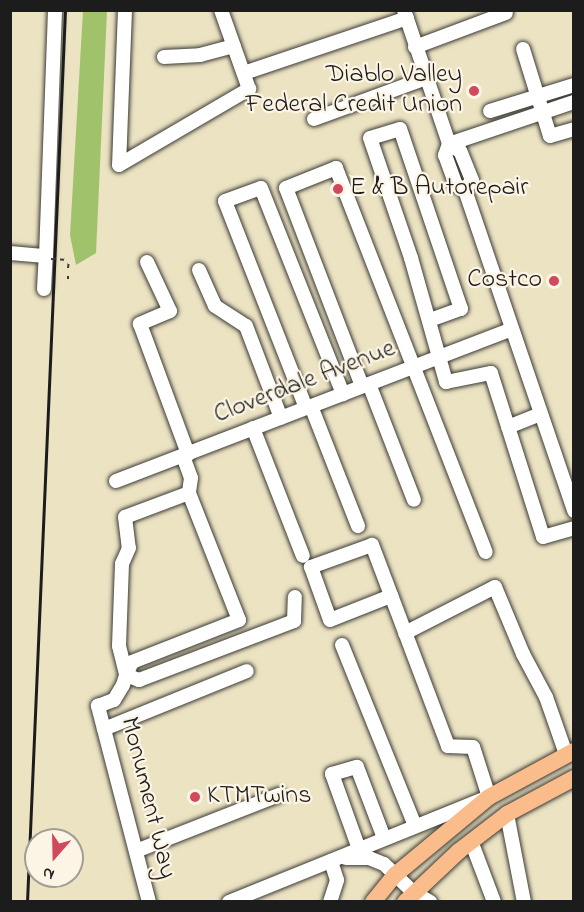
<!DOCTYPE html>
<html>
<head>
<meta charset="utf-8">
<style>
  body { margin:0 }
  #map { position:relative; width:584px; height:912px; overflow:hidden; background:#ece3c3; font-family:"Indie Flower",sans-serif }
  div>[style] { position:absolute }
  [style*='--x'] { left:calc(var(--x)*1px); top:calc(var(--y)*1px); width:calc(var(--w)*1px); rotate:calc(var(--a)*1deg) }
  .green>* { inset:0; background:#a0c26b }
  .path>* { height:2px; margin-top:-1px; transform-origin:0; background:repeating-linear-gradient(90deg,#3b3a35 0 4.5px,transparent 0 9px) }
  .roads { filter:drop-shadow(0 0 2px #3b3a35) drop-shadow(0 0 2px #3b3a35) }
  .minor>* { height:14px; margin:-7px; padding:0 7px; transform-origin:7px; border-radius:7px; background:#fff }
  .major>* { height:16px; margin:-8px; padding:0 8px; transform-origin:8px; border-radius:8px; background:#fabc8b }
  .rail>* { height:3px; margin:-1.5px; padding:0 1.5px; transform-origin:1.5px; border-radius:1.5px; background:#1c1c1c }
  .path-bridge>* { height:2px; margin-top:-1px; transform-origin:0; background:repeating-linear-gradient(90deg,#3b3a35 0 4.5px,transparent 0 9px) }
  .dots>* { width:16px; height:16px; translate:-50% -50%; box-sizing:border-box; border:3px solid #fcf5e5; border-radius:50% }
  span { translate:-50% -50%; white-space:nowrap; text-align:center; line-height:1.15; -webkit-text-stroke:4.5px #fcf5e5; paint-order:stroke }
  .poi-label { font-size:26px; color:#1c1c1c }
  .right { translate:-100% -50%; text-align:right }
  .left { translate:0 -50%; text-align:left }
  .street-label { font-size:26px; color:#1c1c1c }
  .frame { position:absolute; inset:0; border:12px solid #1c1c1c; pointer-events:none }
  .north { position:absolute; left:24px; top:828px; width:60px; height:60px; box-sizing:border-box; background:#fcf5e5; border:2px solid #a29e95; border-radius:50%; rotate:200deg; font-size:16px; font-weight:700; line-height:24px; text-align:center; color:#1c1c1c }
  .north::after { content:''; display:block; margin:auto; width:21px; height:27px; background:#d1495b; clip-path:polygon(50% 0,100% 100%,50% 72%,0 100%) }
</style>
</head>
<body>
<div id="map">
  <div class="green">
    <i style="clip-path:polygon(83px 11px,107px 11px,96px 253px,76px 265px,70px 235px)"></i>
  </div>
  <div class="path">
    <i style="--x:68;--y:268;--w:8;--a:-83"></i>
    <i style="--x:68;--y:279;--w:3;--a:-90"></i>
  </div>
  <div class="roads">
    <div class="minor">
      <i style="--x:125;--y:10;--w:155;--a:92.2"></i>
      <i style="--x:119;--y:165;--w:151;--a:-30.3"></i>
      <i style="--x:249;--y:89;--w:84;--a:-109.5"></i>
      <i style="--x:404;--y:10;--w:141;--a:71.4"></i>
      <i style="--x:449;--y:144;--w:132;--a:-18.6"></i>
      <i style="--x:415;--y:47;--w:97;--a:-20.5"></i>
      <i style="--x:523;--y:49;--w:91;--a:72.8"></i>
      <i style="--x:550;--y:136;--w:25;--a:-16"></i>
      <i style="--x:164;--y:57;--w:36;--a:-3"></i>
      <i style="--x:200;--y:55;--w:35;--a:-15"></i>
      <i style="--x:244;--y:73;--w:172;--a:-18.6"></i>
      <i style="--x:490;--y:111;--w:88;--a:-17.2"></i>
      <i style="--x:314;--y:119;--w:119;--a:-20.1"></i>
      <i style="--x:465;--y:190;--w:12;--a:-55"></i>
      <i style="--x:472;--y:180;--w:31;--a:-112"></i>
      <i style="--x:460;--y:151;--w:13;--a:-148"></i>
      <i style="--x:449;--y:144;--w:12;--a:110"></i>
      <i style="--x:445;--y:155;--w:32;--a:70"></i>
      <i style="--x:456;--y:185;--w:10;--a:29"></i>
      <i style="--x:465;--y:190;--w:339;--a:71.2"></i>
      <i style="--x:10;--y:253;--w:36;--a:5"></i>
      <i style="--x:46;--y:256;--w:246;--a:-87.9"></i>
      <i style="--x:147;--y:262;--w:54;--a:64.9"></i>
      <i style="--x:170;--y:311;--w:33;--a:157"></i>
      <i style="--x:140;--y:324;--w:139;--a:69.7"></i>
      <i style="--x:199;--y:270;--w:39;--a:66"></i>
      <i style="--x:215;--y:306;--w:37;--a:33"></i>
      <i style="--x:246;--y:326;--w:98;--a:69.2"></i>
      <i style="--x:44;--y:289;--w:33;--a:-87"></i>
      <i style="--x:430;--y:320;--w:33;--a:-20"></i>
      <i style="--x:461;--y:309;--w:190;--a:-108.7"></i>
      <i style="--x:400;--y:129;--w:31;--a:163"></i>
      <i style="--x:370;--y:138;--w:127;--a:71.1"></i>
      <i style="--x:411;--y:258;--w:129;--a:74.2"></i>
      <i style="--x:446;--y:382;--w:46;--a:-11.3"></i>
      <i style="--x:491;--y:373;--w:172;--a:72.4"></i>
      <i style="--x:543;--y:537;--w:32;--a:-16"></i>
      <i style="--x:369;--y:384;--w:124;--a:68.8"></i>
      <i style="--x:362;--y:386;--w:212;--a:-111"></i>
      <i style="--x:286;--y:188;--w:54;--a:-21.8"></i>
      <i style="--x:336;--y:168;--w:412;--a:68.7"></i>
      <i style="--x:311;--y:406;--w:129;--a:68.6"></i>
      <i style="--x:306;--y:408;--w:222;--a:-111.4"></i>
      <i style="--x:225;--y:201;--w:38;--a:-20"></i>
      <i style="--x:261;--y:188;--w:222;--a:68.3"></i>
      <i style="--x:508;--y:427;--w:35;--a:-22"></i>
      <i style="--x:253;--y:428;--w:137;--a:68.7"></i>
      <i style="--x:183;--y:456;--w:23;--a:70"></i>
      <i style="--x:191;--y:478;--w:15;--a:98"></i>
      <i style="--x:116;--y:481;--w:423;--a:-21"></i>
      <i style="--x:405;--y:633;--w:101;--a:-27.1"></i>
      <i style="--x:495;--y:587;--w:73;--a:67.3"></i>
      <i style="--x:523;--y:654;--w:49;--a:61.9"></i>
      <i style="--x:546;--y:697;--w:60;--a:70.7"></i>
      <i style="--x:342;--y:645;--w:195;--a:68"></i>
      <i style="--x:104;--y:729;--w:154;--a:-22.1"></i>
      <i style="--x:507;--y:814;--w:90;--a:79.1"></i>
      <i style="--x:471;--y:841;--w:65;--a:69.3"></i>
      <i style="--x:359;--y:849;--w:80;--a:-109.8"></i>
      <i style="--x:332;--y:774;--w:26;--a:-16"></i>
      <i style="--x:357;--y:767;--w:76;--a:69.2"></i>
      <i style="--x:136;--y:851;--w:154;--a:-21.4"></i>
      <i style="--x:346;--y:858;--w:23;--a:0"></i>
      <i style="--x:369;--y:858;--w:16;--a:22"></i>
      <i style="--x:384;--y:864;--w:40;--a:44"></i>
      <i style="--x:413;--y:892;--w:20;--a:30"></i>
      <i style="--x:149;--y:902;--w:203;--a:-104.6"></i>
      <i style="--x:98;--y:706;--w:17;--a:-21"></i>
      <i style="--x:114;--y:700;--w:17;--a:-59"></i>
      <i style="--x:123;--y:685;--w:10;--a:-73"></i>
      <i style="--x:126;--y:675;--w:14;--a:-65"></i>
      <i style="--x:132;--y:662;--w:115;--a:-21.4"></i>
      <i style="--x:239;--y:620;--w:136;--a:-111.5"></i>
      <i style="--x:189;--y:493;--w:68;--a:159.4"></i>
      <i style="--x:125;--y:517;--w:31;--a:83"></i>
      <i style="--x:129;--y:548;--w:17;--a:114"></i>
      <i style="--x:122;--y:564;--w:82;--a:92.1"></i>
      <i style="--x:119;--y:646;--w:30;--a:76"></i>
      <i style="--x:126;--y:675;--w:14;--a:21"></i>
      <i style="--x:139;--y:680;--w:166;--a:-20.8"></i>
      <i style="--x:294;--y:621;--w:24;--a:-88"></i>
      <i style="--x:229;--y:902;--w:280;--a:-22"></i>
      <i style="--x:489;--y:797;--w:52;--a:-107.7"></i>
      <i style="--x:473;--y:747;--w:25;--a:-178"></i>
      <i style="--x:448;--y:746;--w:215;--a:-110.7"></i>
      <i style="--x:372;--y:545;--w:65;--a:160.2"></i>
      <i style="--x:311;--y:567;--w:56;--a:70.3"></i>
      <i style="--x:330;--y:620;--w:66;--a:-21.5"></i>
      <i style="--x:330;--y:902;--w:23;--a:-72"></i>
      <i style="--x:337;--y:880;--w:20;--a:-108"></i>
    </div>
    <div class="major">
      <i style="--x:373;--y:902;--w:35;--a:-51"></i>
      <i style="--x:395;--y:875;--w:122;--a:-39.7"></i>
      <i style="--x:489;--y:797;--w:97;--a:-28.4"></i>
      <i style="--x:405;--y:902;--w:74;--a:-43.4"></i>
      <i style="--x:459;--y:851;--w:61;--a:-37.6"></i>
      <i style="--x:507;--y:814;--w:76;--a:-28.2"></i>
    </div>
  </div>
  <div class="rail">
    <i style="--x:27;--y:902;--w:893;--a:-87.56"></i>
  </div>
  <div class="path-bridge">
    <i style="--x:51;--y:259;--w:18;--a:3"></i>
  </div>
  <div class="dots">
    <i style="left:474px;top:91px;background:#d1495b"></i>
    <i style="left:338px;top:189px;background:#d1495b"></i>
    <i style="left:554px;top:281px;background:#d1495b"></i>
    <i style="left:195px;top:797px;background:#d1495b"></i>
  </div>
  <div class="poi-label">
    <span class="right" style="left:462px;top:91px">Diablo Valley<br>Federal Credit Union</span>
    <span class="left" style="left:350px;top:189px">E &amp; B Autorepair</span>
    <span class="right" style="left:542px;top:281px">Costco</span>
    <span class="left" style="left:207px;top:797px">KTMTwins</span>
  </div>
  <div class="street-label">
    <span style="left:305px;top:383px;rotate:-21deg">Cloverdale Avenue</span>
    <span style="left:147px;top:798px;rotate:76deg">Monument Way</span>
  </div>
  <div class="frame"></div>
  <div class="north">N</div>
</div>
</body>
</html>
